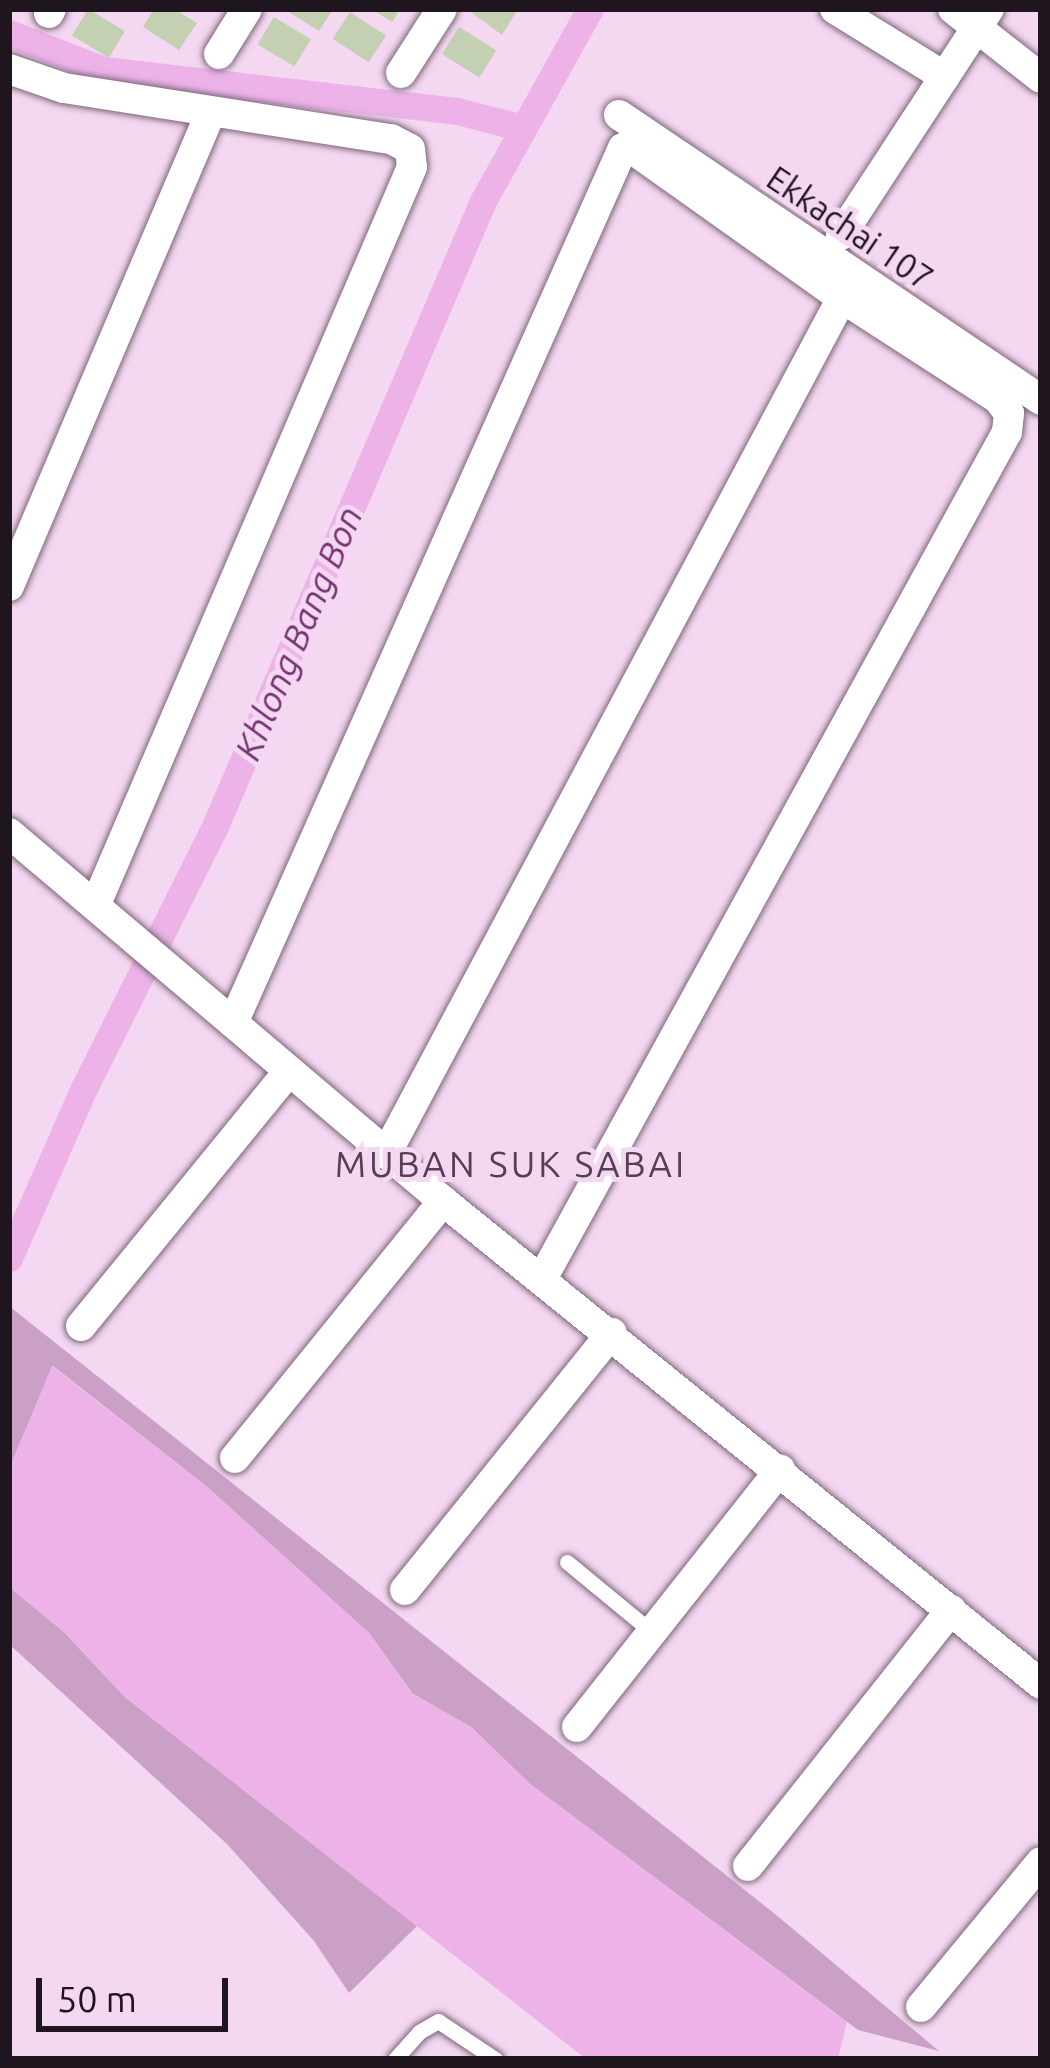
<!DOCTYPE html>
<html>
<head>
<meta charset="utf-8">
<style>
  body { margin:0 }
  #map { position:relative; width:1050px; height:2068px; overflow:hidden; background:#f4d8f1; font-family:Ubuntu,sans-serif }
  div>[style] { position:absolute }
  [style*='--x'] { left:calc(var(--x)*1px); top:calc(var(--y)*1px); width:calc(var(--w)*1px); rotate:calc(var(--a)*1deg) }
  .green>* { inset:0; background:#cba0c7 }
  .water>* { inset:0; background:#edb3e9 }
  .canal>* { height:27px; margin:-13.5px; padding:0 13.5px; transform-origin:13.5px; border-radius:13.5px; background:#edb3e9 }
  .building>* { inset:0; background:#c3d0b1; transform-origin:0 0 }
  .roads { filter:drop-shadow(0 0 3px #7f677d) drop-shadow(0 0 3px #7f677d) }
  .service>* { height:15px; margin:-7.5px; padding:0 7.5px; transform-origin:7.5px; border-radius:7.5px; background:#fff }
  .minor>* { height:30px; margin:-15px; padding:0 15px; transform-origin:15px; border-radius:15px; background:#fff }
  span { translate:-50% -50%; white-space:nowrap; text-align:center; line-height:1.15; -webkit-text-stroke:10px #f4d8f1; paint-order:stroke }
  .street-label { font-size:33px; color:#1e151e }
  .water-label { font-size:36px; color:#743172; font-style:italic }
  .neighbourhood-label { font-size:36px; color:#563f54; letter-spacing:3px }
  .frame { position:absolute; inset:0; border:12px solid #1e151e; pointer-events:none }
  .scale { position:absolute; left:36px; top:1978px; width:192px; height:54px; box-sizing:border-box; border:6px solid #1e151e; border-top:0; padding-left:15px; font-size:36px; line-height:42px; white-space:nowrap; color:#1e151e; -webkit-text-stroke:9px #f4d8f1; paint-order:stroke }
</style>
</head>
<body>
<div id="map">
  <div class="green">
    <i style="clip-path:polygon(9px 1306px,775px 1914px,939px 2051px,858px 2030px,530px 1784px,471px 1727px,413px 1694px,369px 1633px,206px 1486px,53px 1366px,9px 1469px)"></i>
    <i style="clip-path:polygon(9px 1587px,63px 1631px,125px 1697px,417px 1926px,349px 1993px,314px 1941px,227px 1844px,9px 1644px)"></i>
  </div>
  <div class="water">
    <i style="clip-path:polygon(52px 1366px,206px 1486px,369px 1633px,413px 1694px,471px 1727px,530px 1784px,847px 2022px,838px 2059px,586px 2059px,125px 1697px,63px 1631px,9px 1587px,9px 1469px)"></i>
  </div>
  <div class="canal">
    <i style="--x:9;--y:33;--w:102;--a:21.3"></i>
    <i style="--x:104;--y:70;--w:355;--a:6.6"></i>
    <i style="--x:457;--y:111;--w:68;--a:14.4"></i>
    <i style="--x:9;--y:1258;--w:188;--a:-66.2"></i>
    <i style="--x:85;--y:1086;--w:293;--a:-63.4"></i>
    <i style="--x:216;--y:824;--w:678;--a:-66.8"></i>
    <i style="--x:483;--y:201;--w:220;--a:-60.9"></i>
  </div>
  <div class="building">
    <i style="left:88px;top:9px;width:43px;height:31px;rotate:31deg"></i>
    <i style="clip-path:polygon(154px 9px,174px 9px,197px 23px,179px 50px,143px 27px)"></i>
    <i style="clip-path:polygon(284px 9px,333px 9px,319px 31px)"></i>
    <i style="clip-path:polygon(371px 9px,400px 9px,392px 22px)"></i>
    <i style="clip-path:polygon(467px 9px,518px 9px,502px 35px)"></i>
    <i style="left:350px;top:12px;width:43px;height:32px;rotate:33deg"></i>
    <i style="left:274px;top:17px;width:43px;height:32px;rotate:31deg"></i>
    <i style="left:459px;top:27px;width:44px;height:32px;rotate:32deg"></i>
  </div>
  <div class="roads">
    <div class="service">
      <i style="--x:567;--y:1562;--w:110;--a:39.5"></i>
      <i style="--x:395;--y:2059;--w:36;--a:-48"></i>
      <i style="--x:419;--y:2032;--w:22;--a:-30"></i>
      <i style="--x:438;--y:2021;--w:69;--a:33.7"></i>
    </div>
    <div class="minor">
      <i style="--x:835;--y:9;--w:129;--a:31.7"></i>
      <i style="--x:953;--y:9;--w:112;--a:38.1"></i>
      <i style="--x:49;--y:13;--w:4;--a:-63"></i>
      <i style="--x:219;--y:54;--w:53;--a:-58.1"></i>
      <i style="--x:9;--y:69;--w:58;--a:19.1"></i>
      <i style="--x:64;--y:88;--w:331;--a:8.9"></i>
      <i style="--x:391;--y:139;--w:21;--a:28"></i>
      <i style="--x:410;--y:149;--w:18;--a:84"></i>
      <i style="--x:412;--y:167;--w:802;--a:113.21"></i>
      <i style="--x:401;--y:73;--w:76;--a:-57.4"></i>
      <i style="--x:619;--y:115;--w:509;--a:34.03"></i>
      <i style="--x:841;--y:235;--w:270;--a:-56.8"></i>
      <i style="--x:9;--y:586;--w:513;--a:-66.93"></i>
      <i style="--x:9;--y:833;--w:569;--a:40.3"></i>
      <i style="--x:443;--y:1201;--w:769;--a:38.93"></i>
      <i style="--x:233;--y:1023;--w:958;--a:-65.98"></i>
      <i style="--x:623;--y:148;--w:12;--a:14"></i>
      <i style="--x:635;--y:151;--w:254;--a:35.4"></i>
      <i style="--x:842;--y:298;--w:186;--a:32.9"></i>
      <i style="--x:998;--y:399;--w:18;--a:52"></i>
      <i style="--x:1009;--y:413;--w:19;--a:96"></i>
      <i style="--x:1007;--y:432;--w:966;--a:118.77"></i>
      <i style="--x:386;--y:1154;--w:970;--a:-61.96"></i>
      <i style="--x:81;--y:1326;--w:328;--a:-50.8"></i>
      <i style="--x:235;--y:1458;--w:331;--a:-51"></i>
      <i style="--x:405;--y:1590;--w:330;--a:-51.2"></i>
      <i style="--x:577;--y:1727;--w:328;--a:-51.7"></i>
      <i style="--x:748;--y:1866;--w:327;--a:-51.6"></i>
      <i style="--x:921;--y:2007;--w:188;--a:-50.4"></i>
    </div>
  </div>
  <div class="street-label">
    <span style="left:850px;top:228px;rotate:34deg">Ekkachai 107</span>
  </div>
  <div class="water-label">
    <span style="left:298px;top:633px;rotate:-67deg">Khlong Bang Bon</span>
  </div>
  <div class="neighbourhood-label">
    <span style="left:511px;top:1164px">MUBAN SUK SABAI</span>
  </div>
  <div class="frame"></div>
  <div class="scale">50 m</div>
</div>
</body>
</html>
